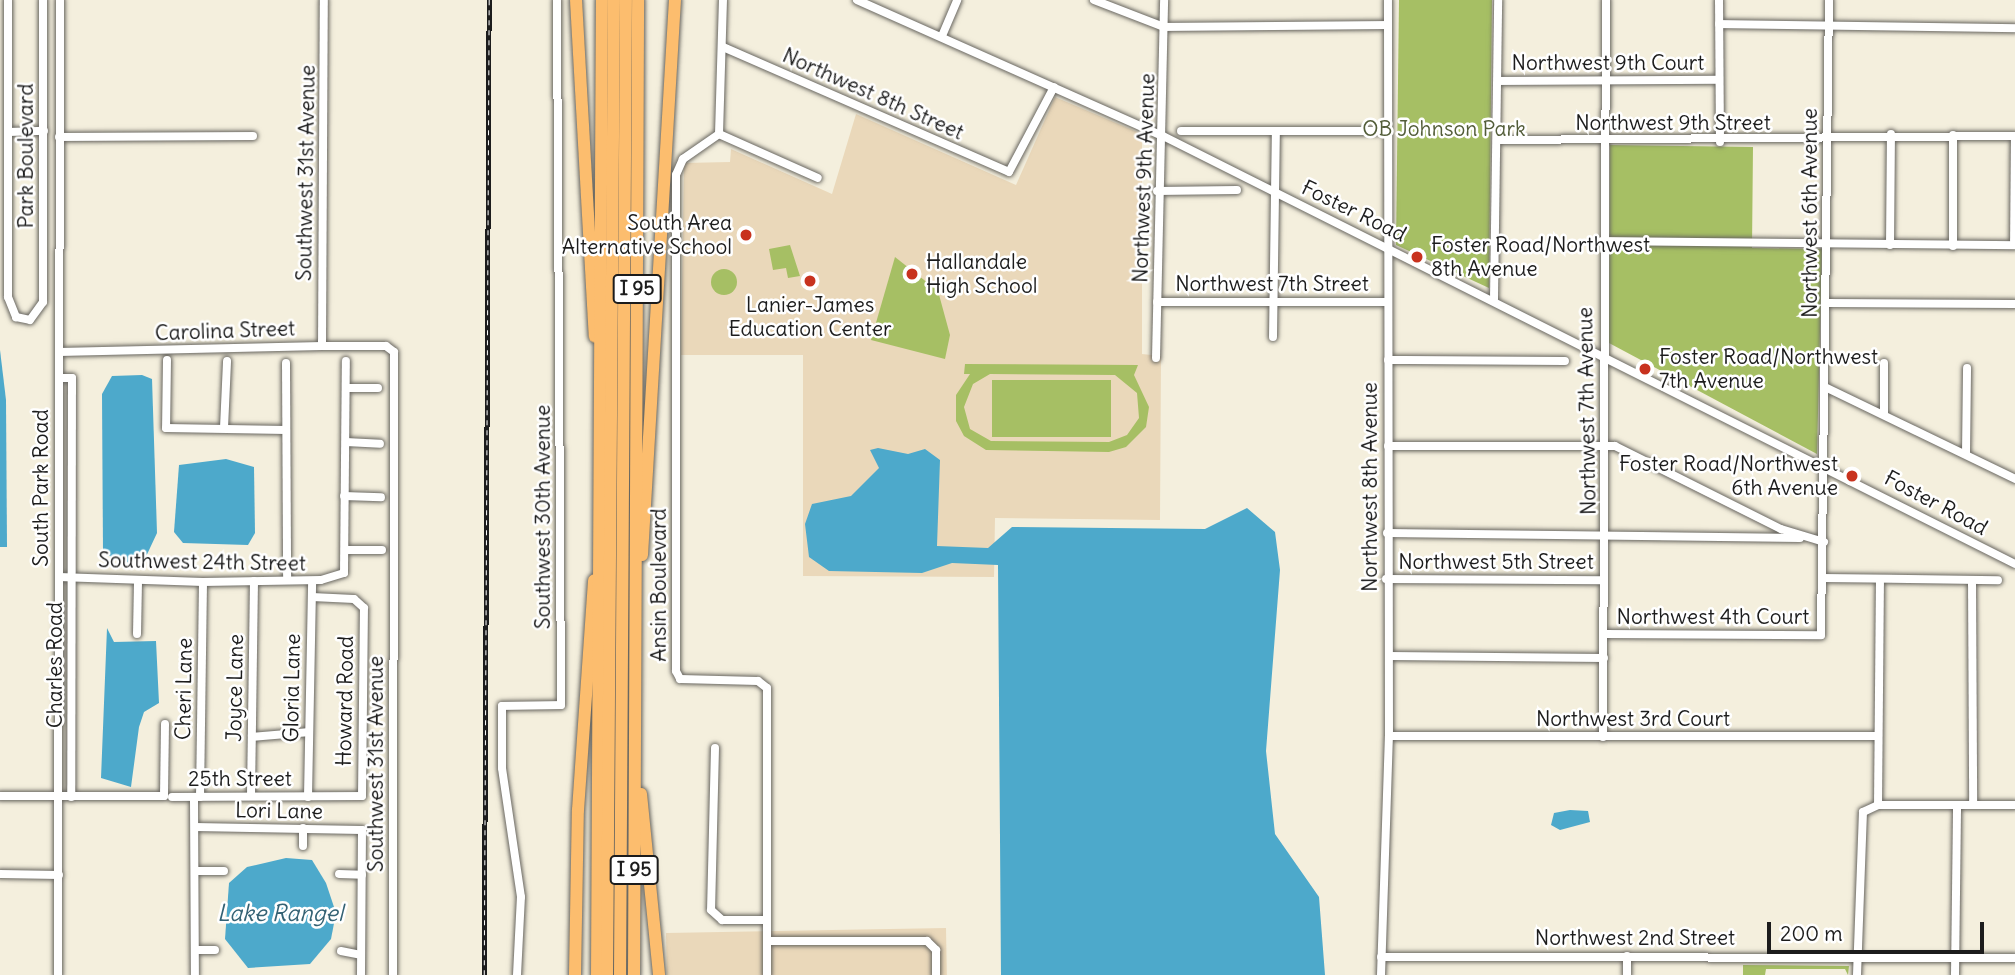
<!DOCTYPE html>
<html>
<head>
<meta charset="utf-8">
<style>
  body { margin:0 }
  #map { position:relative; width:2015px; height:975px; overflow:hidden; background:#f4efdd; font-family:Delius,sans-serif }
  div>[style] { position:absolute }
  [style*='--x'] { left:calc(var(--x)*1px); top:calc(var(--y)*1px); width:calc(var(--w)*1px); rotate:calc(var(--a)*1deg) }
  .built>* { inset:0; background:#ead8ba; transform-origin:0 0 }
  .green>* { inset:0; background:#a6bf64; transform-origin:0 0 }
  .round { border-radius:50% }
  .water>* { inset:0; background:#4da9cb }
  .roads { filter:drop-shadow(0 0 2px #686660) drop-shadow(0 0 2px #686660) }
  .minor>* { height:8px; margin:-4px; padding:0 4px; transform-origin:4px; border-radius:4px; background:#fff }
  .highway>* { height:12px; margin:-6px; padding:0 6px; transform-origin:6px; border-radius:6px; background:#fcbd6e }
  .rail>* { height:4.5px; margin-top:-2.25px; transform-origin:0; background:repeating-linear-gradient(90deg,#fff 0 5px,#1c1c1c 0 10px); box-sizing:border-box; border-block:2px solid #1c1c1c }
  .dots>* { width:19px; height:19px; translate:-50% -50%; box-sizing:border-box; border:4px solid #fff; border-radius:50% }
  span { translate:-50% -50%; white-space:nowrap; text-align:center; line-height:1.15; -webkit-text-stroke:5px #fff; paint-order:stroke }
  .shield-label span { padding:2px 5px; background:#fff; border:2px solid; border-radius:5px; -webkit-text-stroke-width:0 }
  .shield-label { font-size:19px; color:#1c1c1c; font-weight:700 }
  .street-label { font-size:21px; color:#1c1c1c }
  .park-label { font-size:21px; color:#535d39 }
  .poi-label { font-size:21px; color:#1c1c1c }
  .right { translate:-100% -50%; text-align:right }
  .left { translate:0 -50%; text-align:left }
  .water-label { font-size:23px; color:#346274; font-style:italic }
  .scale { position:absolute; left:1767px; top:922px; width:217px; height:32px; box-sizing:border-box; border:4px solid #1c1c1c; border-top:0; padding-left:9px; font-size:21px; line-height:24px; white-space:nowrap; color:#1c1c1c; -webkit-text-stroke:5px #fff; paint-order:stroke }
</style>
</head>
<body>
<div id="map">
  <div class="built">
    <i style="clip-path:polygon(1055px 97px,1142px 134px,1142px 354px,1161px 356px,1160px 520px,995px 518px,994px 577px,803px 576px,803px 355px,681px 355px,684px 163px,730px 162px,731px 149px,832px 194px,856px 114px,1016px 185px)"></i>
    <i style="left:946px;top:928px;width:47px;height:280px;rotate:89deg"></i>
  </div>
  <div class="green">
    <i style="clip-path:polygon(1399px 0,1492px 0,1489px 288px,1396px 245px)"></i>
    <i style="clip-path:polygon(1610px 145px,1753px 147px,1752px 248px,1822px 249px,1817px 454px,1609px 343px)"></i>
    <i style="clip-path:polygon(790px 245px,800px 276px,788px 278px,786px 268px,773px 270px,769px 249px)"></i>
    <i style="clip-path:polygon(895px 257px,938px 291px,950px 335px,945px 359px,871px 340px)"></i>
    <i class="round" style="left:711px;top:269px;width:26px;height:26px"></i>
    <i style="clip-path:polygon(evenodd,965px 364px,1138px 365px,1134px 375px,1149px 407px,1146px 427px,1126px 447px,1109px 452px,986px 450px,964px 436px,956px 421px,956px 395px,970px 374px,964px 374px,965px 364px,990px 374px,1115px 375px,1137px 393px,1139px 418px,1127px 435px,1109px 442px,991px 441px,970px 429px,964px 407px,973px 384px,990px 374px)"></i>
    <i style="left:992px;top:380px;width:119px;height:57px"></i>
    <i style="clip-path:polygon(1743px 965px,1849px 966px,1848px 975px,1845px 969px,1766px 969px,1765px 975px,1743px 975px)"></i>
  </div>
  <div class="water">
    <i style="clip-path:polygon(0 350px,6px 400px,7px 547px,0 547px)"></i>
    <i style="clip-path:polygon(142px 375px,152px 379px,157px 533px,143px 563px,120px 562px,103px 552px,102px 394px,112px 376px)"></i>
    <i style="clip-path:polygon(878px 448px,908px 454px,925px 449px,940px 460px,937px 546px,988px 548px,1012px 527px,1205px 529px,1247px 508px,1275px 532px,1280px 570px,1266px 751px,1275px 834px,1319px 897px,1325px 975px,1001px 975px,998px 565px,952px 563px,922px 573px,829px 571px,809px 557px,805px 524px,812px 504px,851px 496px,879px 468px,870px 450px)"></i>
    <i style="clip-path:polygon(226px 459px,254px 467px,255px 533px,248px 545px,183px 543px,174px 532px,179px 465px)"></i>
    <i style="clip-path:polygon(107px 628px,114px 642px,156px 641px,159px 703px,144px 712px,139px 727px,131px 787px,101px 778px)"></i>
    <i style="clip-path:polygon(1570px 810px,1588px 811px,1590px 822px,1560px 830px,1551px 825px,1554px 813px)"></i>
    <i style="clip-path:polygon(286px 858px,312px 860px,326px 883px,336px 913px,331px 939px,310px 964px,248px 968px,225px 939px,229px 883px,247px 867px)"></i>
  </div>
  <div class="roads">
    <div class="minor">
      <i style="--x:8;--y:0;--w:297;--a:90"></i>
      <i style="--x:8;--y:297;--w:22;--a:68"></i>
      <i style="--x:16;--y:317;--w:14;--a:12"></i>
      <i style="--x:30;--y:320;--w:22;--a:-54"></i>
      <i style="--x:43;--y:302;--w:302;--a:-90"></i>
      <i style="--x:857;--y:0;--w:335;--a:24"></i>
      <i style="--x:1163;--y:136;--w:953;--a:26.67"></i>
      <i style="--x:1094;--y:0;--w:75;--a:21.1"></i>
      <i style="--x:1164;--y:27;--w:222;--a:-0.5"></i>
      <i style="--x:1719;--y:0;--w:142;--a:89.6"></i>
      <i style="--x:1719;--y:24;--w:296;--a:0.8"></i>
      <i style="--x:942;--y:36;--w:39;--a:-67"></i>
      <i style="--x:723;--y:47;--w:312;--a:23.6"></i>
      <i style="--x:1009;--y:172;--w:96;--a:-62.1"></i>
      <i style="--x:1498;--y:81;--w:221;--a:-0.3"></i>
      <i style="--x:1181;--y:131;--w:204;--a:0"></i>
      <i style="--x:9;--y:132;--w:35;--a:-2"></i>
      <i style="--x:719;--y:134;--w:44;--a:145.2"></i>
      <i style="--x:683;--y:159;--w:17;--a:114"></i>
      <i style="--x:676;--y:175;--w:496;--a:90"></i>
      <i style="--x:676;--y:671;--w:9;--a:63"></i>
      <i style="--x:680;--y:679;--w:78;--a:1.5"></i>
      <i style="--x:758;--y:681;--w:11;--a:38"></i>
      <i style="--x:767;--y:688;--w:287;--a:90"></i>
      <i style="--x:719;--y:134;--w:134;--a:-88.3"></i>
      <i style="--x:719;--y:134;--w:108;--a:24"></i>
      <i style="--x:59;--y:137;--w:194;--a:-0.3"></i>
      <i style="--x:1498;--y:140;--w:517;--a:-0.44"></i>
      <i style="--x:2015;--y:136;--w:109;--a:90.5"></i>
      <i style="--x:1157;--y:191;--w:80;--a:-0.7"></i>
      <i style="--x:1602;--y:241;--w:413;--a:0.6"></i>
      <i style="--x:1890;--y:245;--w:111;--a:-89.5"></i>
      <i style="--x:1953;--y:246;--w:111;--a:-90"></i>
      <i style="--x:1494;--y:299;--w:299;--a:-89.2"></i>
      <i style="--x:1157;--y:302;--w:230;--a:0"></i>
      <i style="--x:1827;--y:303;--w:188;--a:0.3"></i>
      <i style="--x:1273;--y:337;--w:206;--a:-89.2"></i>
      <i style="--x:322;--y:346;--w:346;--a:-89.7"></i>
      <i style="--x:59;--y:352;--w:263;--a:-1.3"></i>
      <i style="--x:322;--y:346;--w:64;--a:0"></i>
      <i style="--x:386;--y:346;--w:10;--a:37"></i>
      <i style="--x:394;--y:352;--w:623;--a:90.09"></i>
      <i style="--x:1156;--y:358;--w:358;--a:-88.7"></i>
      <i style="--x:167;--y:360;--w:68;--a:90.8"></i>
      <i style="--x:166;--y:428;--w:120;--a:1"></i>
      <i style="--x:1388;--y:360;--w:177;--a:0.3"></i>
      <i style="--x:286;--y:363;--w:215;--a:89.7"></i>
      <i style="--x:59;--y:378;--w:13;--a:0"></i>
      <i style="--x:72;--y:378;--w:419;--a:90.1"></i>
      <i style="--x:346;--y:388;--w:32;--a:0"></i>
      <i style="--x:1827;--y:388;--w:209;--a:25.8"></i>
      <i style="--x:1884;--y:413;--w:50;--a:-90"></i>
      <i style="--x:224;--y:428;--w:67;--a:-87.4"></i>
      <i style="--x:346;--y:442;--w:34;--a:3"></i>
      <i style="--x:1388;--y:446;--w:227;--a:0"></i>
      <i style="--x:1615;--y:446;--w:186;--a:26.6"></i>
      <i style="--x:1781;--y:529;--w:45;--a:16.8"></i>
      <i style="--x:1966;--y:454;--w:86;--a:-89.3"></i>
      <i style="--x:344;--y:496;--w:37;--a:2"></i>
      <i style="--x:1387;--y:533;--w:413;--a:0.7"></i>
      <i style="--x:345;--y:550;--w:37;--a:0"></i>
      <i style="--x:59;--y:577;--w:144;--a:2"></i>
      <i style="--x:203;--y:582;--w:118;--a:-1"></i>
      <i style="--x:321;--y:580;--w:24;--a:-17"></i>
      <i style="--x:344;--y:573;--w:212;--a:-89.5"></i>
      <i style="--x:1822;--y:578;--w:176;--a:0.7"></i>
      <i style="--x:1386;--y:579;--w:218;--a:0.3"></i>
      <i style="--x:1972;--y:580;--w:225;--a:89.7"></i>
      <i style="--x:137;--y:634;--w:54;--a:-88.9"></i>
      <i style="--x:1605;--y:634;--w:216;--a:0.3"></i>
      <i style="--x:1821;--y:635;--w:635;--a:-89.28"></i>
      <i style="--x:1389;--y:656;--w:215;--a:0.5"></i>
      <i style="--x:1389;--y:736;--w:489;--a:0"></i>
      <i style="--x:252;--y:737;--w:57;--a:-5"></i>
      <i style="--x:1603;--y:737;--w:737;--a:-89.77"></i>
      <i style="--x:715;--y:748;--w:162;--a:91.4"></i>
      <i style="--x:711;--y:910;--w:15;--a:42"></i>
      <i style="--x:722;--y:920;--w:45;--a:0"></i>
      <i style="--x:251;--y:795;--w:214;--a:-89.2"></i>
      <i style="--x:0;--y:796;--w:164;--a:0"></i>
      <i style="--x:164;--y:796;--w:72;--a:-89.2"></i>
      <i style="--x:172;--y:797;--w:190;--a:-0.3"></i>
      <i style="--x:362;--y:796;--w:188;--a:-89.4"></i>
      <i style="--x:364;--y:608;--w:13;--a:-138"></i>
      <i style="--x:354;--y:599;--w:42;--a:-177.3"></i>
      <i style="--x:200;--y:797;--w:215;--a:-89.2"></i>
      <i style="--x:308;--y:797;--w:216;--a:-88.9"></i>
      <i style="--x:194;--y:801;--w:174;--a:89.7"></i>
      <i style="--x:1878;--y:805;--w:225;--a:-89.5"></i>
      <i style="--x:195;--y:827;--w:167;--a:1"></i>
      <i style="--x:362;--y:830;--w:145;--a:90.4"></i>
      <i style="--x:303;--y:846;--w:18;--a:-90"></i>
      <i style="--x:196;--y:871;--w:28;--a:0"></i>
      <i style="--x:0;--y:874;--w:59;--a:1"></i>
      <i style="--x:339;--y:874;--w:23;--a:2"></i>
      <i style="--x:767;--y:941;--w:160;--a:0"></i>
      <i style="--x:927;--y:941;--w:13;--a:45"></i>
      <i style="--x:936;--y:950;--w:25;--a:90"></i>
      <i style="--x:195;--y:950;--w:20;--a:0"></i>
      <i style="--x:341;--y:951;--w:20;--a:11"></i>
      <i style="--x:1381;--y:957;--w:634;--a:0.09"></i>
      <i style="--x:58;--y:975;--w:975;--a:-89.88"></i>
      <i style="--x:517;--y:975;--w:78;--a:-87.1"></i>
      <i style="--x:521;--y:897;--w:130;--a:-98.4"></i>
      <i style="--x:502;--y:768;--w:62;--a:-90"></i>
      <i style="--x:502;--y:706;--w:59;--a:-1"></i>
      <i style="--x:561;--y:705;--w:705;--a:-90.33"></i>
      <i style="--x:1381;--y:975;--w:239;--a:-88.1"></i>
      <i style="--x:1389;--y:736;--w:736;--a:-90.08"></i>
      <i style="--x:1627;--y:975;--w:19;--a:-90"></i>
      <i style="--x:1857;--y:975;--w:163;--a:-87.9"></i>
      <i style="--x:1863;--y:812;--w:17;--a:-25"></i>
      <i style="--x:1878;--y:805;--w:137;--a:0"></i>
      <i style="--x:1955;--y:975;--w:170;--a:-89.3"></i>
    </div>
    <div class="highway">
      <i style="--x:576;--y:0;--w:337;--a:86.8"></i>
      <i style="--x:642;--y:555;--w:556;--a:-86.6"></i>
      <i style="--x:641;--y:794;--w:182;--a:84.3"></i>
      <i style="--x:575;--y:975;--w:165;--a:-89"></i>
      <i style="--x:578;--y:810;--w:230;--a:-86"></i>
      <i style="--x:597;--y:975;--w:975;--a:-89.71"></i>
      <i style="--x:607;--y:975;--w:975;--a:-89.59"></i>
      <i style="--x:620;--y:975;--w:975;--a:-89.65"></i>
      <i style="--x:634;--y:975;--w:975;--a:-89.76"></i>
    </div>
  </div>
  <div class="rail">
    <i style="--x:484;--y:975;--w:975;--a:-89.71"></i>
  </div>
  <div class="dots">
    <i style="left:746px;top:235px;background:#c8321e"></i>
    <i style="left:1417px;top:257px;background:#c8321e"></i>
    <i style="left:912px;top:274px;background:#c8321e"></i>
    <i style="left:810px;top:281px;background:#c8321e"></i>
    <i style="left:1645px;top:369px;background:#c8321e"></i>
    <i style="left:1852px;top:476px;background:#c8321e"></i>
  </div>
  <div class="shield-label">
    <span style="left:637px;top:289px">I 95</span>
    <span style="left:634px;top:870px">I 95</span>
  </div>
  <div class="street-label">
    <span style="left:1608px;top:63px">Northwest 9th Court</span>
    <span style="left:873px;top:94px;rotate:24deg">Northwest 8th Street</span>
    <span style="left:1673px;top:123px">Northwest 9th Street</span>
    <span style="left:26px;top:156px;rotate:-90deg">Park Boulevard</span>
    <span style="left:306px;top:173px;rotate:-89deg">Southwest 31st Avenue</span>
    <span style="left:1144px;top:178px;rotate:-88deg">Northwest 9th Avenue</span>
    <span style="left:1354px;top:211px;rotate:26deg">Foster Road</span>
    <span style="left:1810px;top:213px;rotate:-90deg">Northwest 6th Avenue</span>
    <span style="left:1272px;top:284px">Northwest 7th Street</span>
    <span style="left:225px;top:331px;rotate:-2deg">Carolina Street</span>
    <span style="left:1587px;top:411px;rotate:-91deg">Northwest 7th Avenue</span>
    <span style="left:1370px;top:487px;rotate:-90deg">Northwest 8th Avenue</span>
    <span style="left:41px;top:488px;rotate:-90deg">South Park Road</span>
    <span style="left:1936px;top:503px;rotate:28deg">Foster Road</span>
    <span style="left:543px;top:517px;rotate:-90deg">Southwest 30th Avenue</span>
    <span style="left:202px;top:562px;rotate:1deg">Southwest 24th Street</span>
    <span style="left:1496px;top:562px">Northwest 5th Street</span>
    <span style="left:659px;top:585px;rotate:-90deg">Ansin Boulevard</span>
    <span style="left:1713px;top:617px">Northwest 4th Court</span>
    <span style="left:55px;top:665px;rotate:-90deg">Charles Road</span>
    <span style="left:235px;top:688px;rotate:-89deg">Joyce Lane</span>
    <span style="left:292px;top:688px;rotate:-89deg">Gloria Lane</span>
    <span style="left:184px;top:689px;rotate:-89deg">Cheri Lane</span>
    <span style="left:345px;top:701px;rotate:-89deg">Howard Road</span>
    <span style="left:1633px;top:719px">Northwest 3rd Court</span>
    <span style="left:376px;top:764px;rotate:-90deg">Southwest 31st Avenue</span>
    <span style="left:240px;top:779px">25th Street</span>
    <span style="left:279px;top:811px;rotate:1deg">Lori Lane</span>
    <span style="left:1635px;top:938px">Northwest 2nd Street</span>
  </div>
  <div class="park-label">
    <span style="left:1444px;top:129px">OB Johnson Park</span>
  </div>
  <div class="poi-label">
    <span class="right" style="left:732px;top:235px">South Area<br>Alternative School</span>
    <span class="left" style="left:1431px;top:257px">Foster Road/Northwest<br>8th Avenue</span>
    <span class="left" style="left:926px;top:274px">Hallandale<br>High School</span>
    <span style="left:810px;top:317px">Lanier-James<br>Education Center</span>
    <span class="left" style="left:1659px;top:369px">Foster Road/Northwest<br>7th Avenue</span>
    <span class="right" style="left:1838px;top:476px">Foster Road/Northwest<br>6th Avenue</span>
  </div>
  <div class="water-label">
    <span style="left:280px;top:913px">Lake Rangel</span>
  </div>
  <div class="scale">200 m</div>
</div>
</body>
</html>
